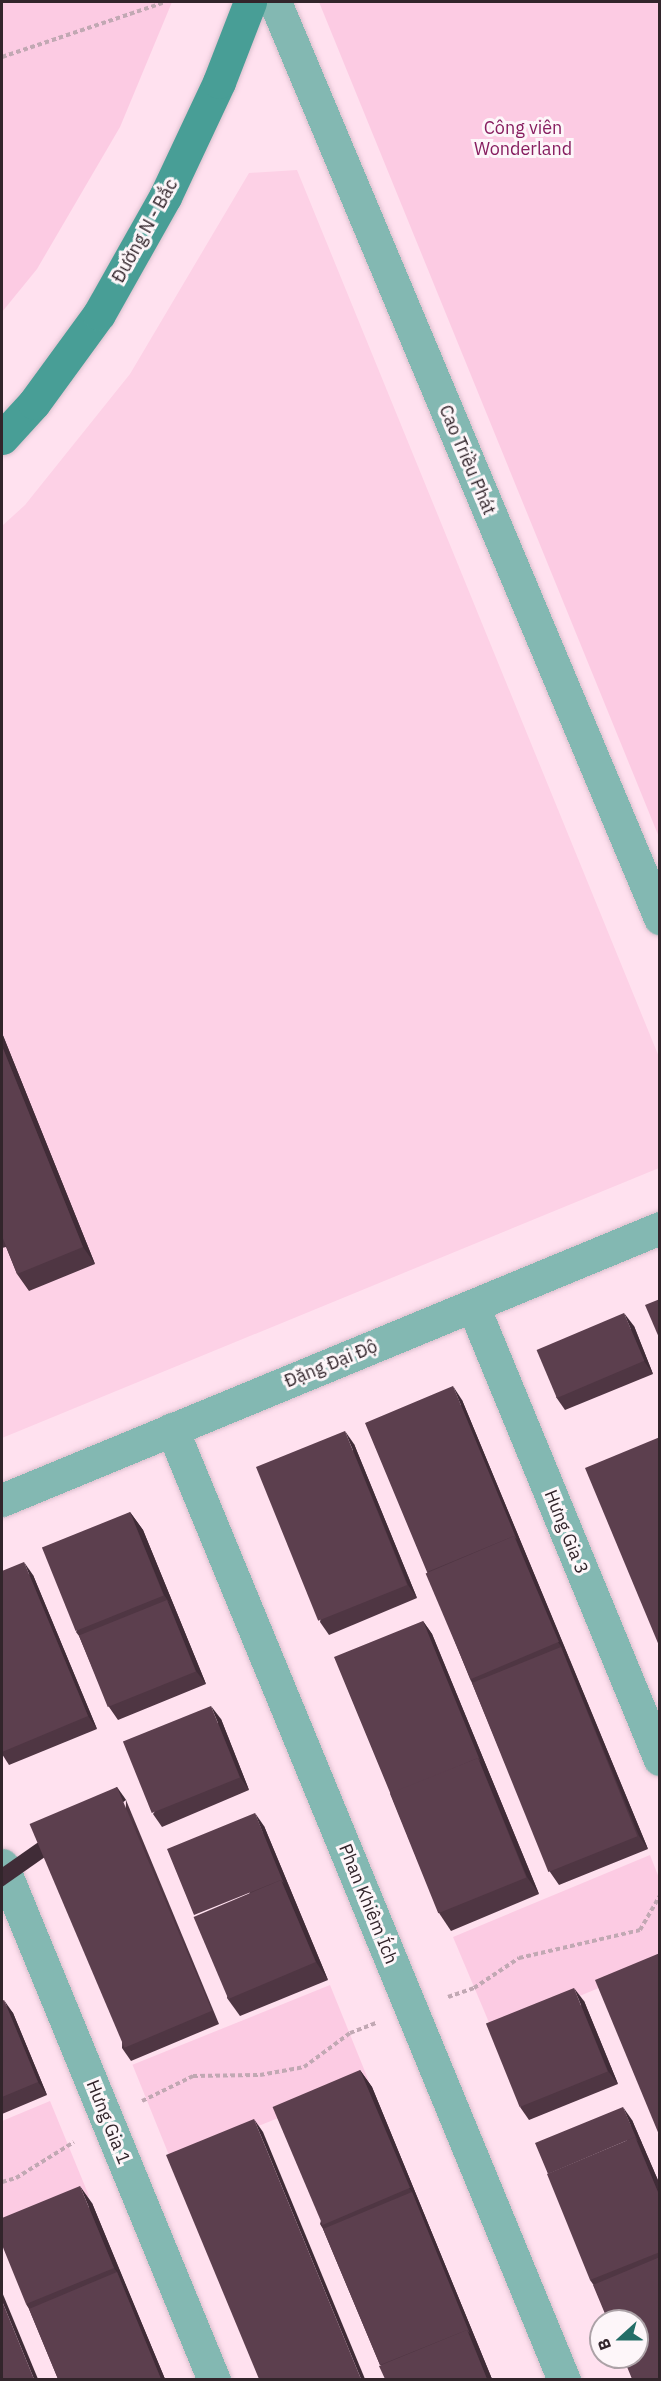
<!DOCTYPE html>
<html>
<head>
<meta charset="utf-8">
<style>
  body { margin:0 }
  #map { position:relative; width:661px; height:2381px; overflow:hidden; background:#ffe1ef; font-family:"IBM Plex Sans",sans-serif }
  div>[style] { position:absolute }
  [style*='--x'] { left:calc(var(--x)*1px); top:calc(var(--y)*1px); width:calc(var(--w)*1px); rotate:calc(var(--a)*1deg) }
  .built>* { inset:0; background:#fdd1e6 }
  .green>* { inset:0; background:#fccbe3; transform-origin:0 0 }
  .path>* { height:4px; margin-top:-2px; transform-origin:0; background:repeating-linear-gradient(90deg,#c1a8b3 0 4.5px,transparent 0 7.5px) }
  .roads { filter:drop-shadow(0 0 2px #dabfcc) drop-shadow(0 0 2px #dabfcc) }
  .street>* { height:33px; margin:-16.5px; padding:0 16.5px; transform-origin:16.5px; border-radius:16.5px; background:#83b8b2 }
  .secondary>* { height:33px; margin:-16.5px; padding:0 16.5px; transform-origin:16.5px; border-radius:16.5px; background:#489e96 }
  .wall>* { inset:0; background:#4f3643 }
  .shaded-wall>* { inset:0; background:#402c37; transform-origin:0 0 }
  .building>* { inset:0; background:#5c3f4e; transform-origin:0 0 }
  span { translate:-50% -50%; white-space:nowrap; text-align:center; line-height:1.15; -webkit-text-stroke:6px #fdf6f9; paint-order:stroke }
  .park-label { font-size:18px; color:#871e60 }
  .street-label { font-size:18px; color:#32252b }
  .frame { position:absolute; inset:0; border:3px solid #32252b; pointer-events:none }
  .north { position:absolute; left:589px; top:2309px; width:60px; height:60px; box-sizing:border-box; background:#fdf6f9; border:2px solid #aca2a7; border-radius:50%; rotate:249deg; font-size:16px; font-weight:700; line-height:24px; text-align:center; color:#32252b }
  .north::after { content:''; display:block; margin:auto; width:21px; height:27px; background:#236d67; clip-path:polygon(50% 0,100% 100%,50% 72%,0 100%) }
</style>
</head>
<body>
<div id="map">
  <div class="built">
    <i style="clip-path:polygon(297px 170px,659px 1057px,659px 1168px,2px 1438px,2px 526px,25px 505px,130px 374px,249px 173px)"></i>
  </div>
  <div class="green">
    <i style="clip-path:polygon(2px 2px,172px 2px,120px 127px,37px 269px,2px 312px)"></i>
    <i style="clip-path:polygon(319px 2px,659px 2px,659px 837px)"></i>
    <i style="clip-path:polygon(650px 1855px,659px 1878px,659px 1963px,493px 2032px,453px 1937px)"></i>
    <i style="left:330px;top:1985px;width:104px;height:213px;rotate:68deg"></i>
    <i style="clip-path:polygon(50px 2101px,89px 2196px,2px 2233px,2px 2121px)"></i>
  </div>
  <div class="path">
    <i style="--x:2;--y:57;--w:172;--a:-18.6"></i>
    <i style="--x:448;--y:1997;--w:28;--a:-19"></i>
    <i style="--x:474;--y:1988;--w:54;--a:-33.7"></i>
    <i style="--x:519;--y:1958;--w:124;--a:-13"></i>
    <i style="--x:640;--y:1930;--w:39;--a:-60"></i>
    <i style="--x:142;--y:2101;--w:57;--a:-26.1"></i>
    <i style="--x:193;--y:2076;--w:67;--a:-0.9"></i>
    <i style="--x:260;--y:2075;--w:45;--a:-10.3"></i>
    <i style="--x:304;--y:2067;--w:57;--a:-36.5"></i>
    <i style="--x:350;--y:2033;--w:28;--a:-21"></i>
    <i style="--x:2;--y:2182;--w:15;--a:-16"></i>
    <i style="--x:16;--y:2178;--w:68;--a:-31.8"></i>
  </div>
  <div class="roads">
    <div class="street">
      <i style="--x:275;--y:2;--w:994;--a:67.2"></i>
      <i style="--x:473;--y:1306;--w:490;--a:67.6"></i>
      <i style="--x:172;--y:1429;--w:1029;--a:67.6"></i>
      <i style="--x:2;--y:1500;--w:712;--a:-22.46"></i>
      <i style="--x:2;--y:1865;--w:557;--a:67.63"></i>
    </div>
    <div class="secondary">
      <i style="--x:2;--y:438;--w:47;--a:-47.6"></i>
      <i style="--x:34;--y:403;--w:110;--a:-53.9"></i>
      <i style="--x:99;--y:314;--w:134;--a:-60.6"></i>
      <i style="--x:165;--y:197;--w:127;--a:-64.8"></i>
      <i style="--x:219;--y:82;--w:86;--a:-68.8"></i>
    </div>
  </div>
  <div class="wall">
    <i style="clip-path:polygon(2px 1033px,95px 1264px,29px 1291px,17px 1274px,6px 1247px,2px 1248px)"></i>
    <i style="clip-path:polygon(634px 1326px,653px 1374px,565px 1410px,556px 1397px)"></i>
    <i style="clip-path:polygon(462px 1400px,648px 1849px,559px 1885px,550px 1872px,472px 1683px,470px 1679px,427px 1572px)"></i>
    <i style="clip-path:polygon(354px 1444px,417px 1598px,329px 1635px,320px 1622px)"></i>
    <i style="clip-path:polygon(130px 1512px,143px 1530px,206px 1684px,118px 1720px,109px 1707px,79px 1636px,76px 1632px)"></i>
    <i style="clip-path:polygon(2px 1571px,33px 1575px,97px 1729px,9px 1765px,2px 1754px)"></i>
    <i style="clip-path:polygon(423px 1621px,432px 1634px,539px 1894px,451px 1931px,439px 1913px,391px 1795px)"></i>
    <i style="clip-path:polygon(221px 1719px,249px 1790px,162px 1827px,153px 1814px)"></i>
    <i style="clip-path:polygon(126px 1800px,219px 2024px,131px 2061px,122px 2048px)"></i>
    <i style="clip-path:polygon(264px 1826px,328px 1980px,240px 2016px,227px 1998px)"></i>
    <i style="clip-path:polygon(2px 2001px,13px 2013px,47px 2095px,2px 2114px)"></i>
    <i style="clip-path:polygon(584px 2001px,618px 2084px,529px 2120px,520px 2107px)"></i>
    <i style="clip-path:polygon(360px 2070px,372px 2087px,492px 2379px,380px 2365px,323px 2229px,320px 2224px)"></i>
    <i style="clip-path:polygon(632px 2120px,660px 2185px,660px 2379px,590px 2280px)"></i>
    <i style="clip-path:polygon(92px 2203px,126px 2286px,165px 2379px,58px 2379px,29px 2309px,26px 2304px)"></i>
  </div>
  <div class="shaded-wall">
    <i style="clip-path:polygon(2px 1033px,95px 1264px,83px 1247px,2px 1046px)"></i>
    <i style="clip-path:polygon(624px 1313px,634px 1326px,653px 1374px,644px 1361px)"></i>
    <i style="clip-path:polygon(453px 1386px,462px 1400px,570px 1660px,558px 1642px)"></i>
    <i style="clip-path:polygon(345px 1431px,354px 1444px,417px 1598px,408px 1585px)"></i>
    <i style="clip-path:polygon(130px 1512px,143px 1530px,177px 1613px,164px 1595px)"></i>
    <i style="clip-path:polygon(24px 1562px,33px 1575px,97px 1729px,88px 1716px)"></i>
    <i style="clip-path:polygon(167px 1600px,177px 1613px,206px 1684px,196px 1671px)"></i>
    <i style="clip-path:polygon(423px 1621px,432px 1634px,539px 1894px,527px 1877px,478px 1758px)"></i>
    <i style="clip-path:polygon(561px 1647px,570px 1660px,648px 1849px,639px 1836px)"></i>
    <i style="clip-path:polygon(211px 1706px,221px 1719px,249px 1790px,240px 1777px)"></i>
    <i style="left:117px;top:1787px;width:16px;height:243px;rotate:55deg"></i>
    <i style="clip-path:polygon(255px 1813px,264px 1826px,328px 1980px,316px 1962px,281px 1880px)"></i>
    <i style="clip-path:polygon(574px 1988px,584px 2001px,618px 2084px,608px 2071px)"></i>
    <i style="clip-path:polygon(4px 2000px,13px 2013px,47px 2095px,38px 2082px)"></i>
    <i style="clip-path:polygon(360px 2070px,372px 2087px,492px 2379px,487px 2379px,412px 2192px,409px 2188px)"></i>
    <i style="clip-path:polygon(623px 2107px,632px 2120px,660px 2185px,660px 2197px)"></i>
    <i style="clip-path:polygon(254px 2119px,263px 2132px,365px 2379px,361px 2379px)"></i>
    <i style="clip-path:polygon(80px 2186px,92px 2203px,165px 2379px,161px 2379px,117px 2272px,114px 2268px)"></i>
    <i style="clip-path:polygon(2px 2292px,38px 2379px,34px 2379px,2px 2301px)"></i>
  </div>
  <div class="building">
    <i style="clip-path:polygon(2px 1046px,83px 1247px,17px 1274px,2px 1236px)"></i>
    <i style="clip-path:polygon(660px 1299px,660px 1340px,645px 1305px)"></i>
    <i style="left:624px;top:1313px;width:52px;height:95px;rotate:67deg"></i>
    <i style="clip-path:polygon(453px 1386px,517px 1540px,514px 1536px,427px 1572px,365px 1423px)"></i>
    <i style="left:345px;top:1431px;width:166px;height:96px;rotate:68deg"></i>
    <i style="clip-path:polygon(660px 1437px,660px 1648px,585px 1468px)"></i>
    <i style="left:130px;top:1512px;width:90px;height:95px;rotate:68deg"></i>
    <i style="left:514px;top:1536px;width:115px;height:96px;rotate:67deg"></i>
    <i style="clip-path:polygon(24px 1562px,88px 1716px,2px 1752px,2px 1571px)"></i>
    <i style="left:167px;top:1600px;width:77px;height:95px;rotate:68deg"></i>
    <i style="clip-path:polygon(423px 1621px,481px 1763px,478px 1758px,391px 1795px,334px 1657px)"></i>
    <i style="left:561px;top:1647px;width:204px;height:96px;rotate:68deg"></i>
    <i style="left:211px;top:1706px;width:77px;height:95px;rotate:68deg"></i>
    <i style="left:478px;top:1758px;width:129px;height:95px;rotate:68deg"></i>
    <i style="left:117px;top:1787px;width:243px;height:95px;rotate:67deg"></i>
    <i style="clip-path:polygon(255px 1813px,284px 1884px,281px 1880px,194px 1915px,167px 1849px)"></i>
    <i style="left:281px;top:1880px;width:89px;height:95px;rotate:67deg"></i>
    <i style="clip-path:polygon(660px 1953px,660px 2137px,595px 1980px)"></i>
    <i style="left:574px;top:1988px;width:90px;height:95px;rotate:68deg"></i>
    <i style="clip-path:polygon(4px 2000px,38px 2082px,2px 2097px,2px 2001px)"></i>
    <i style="left:360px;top:2070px;width:128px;height:95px;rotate:67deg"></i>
    <i style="clip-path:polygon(623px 2107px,638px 2142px,635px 2137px,548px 2174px,535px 2143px)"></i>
    <i style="clip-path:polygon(254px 2119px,361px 2379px,259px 2379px,166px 2155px)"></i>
    <i style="clip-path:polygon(635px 2137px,660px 2197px,660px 2252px,590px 2280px,547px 2174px)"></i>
    <i style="clip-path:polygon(80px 2186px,114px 2268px,26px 2304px,2px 2245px,2px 2218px)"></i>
    <i style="clip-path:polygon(412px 2192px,470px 2334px,467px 2330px,380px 2365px,323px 2229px)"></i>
    <i style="clip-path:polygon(660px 2257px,660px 2379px,632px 2379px,623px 2357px,637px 2357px,637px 2321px,608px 2321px,593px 2285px)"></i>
    <i style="clip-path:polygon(117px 2272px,161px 2379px,58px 2379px,29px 2309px)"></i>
    <i style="clip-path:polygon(2px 2301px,34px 2379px,2px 2379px)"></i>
    <i style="clip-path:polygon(467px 2330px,487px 2379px,385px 2379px,379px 2366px)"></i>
  </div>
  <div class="park-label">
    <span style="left:523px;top:139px">Công viên<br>Wonderland</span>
  </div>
  <div class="street-label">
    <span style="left:145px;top:231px;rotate:-61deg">Đường N - Bắc</span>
    <span style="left:467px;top:460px;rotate:67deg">Cao Triều Phát</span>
    <span style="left:331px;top:1364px;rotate:-22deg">Đặng Đại Độ</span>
    <span style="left:566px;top:1532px;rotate:68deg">Hưng Gia 3</span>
    <span style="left:368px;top:1904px;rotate:68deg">Phan Khiêm Ích</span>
    <span style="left:108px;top:2122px;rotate:68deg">Hưng Gia 1</span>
  </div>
  <div class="frame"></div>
  <div class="north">B</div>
</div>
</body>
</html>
